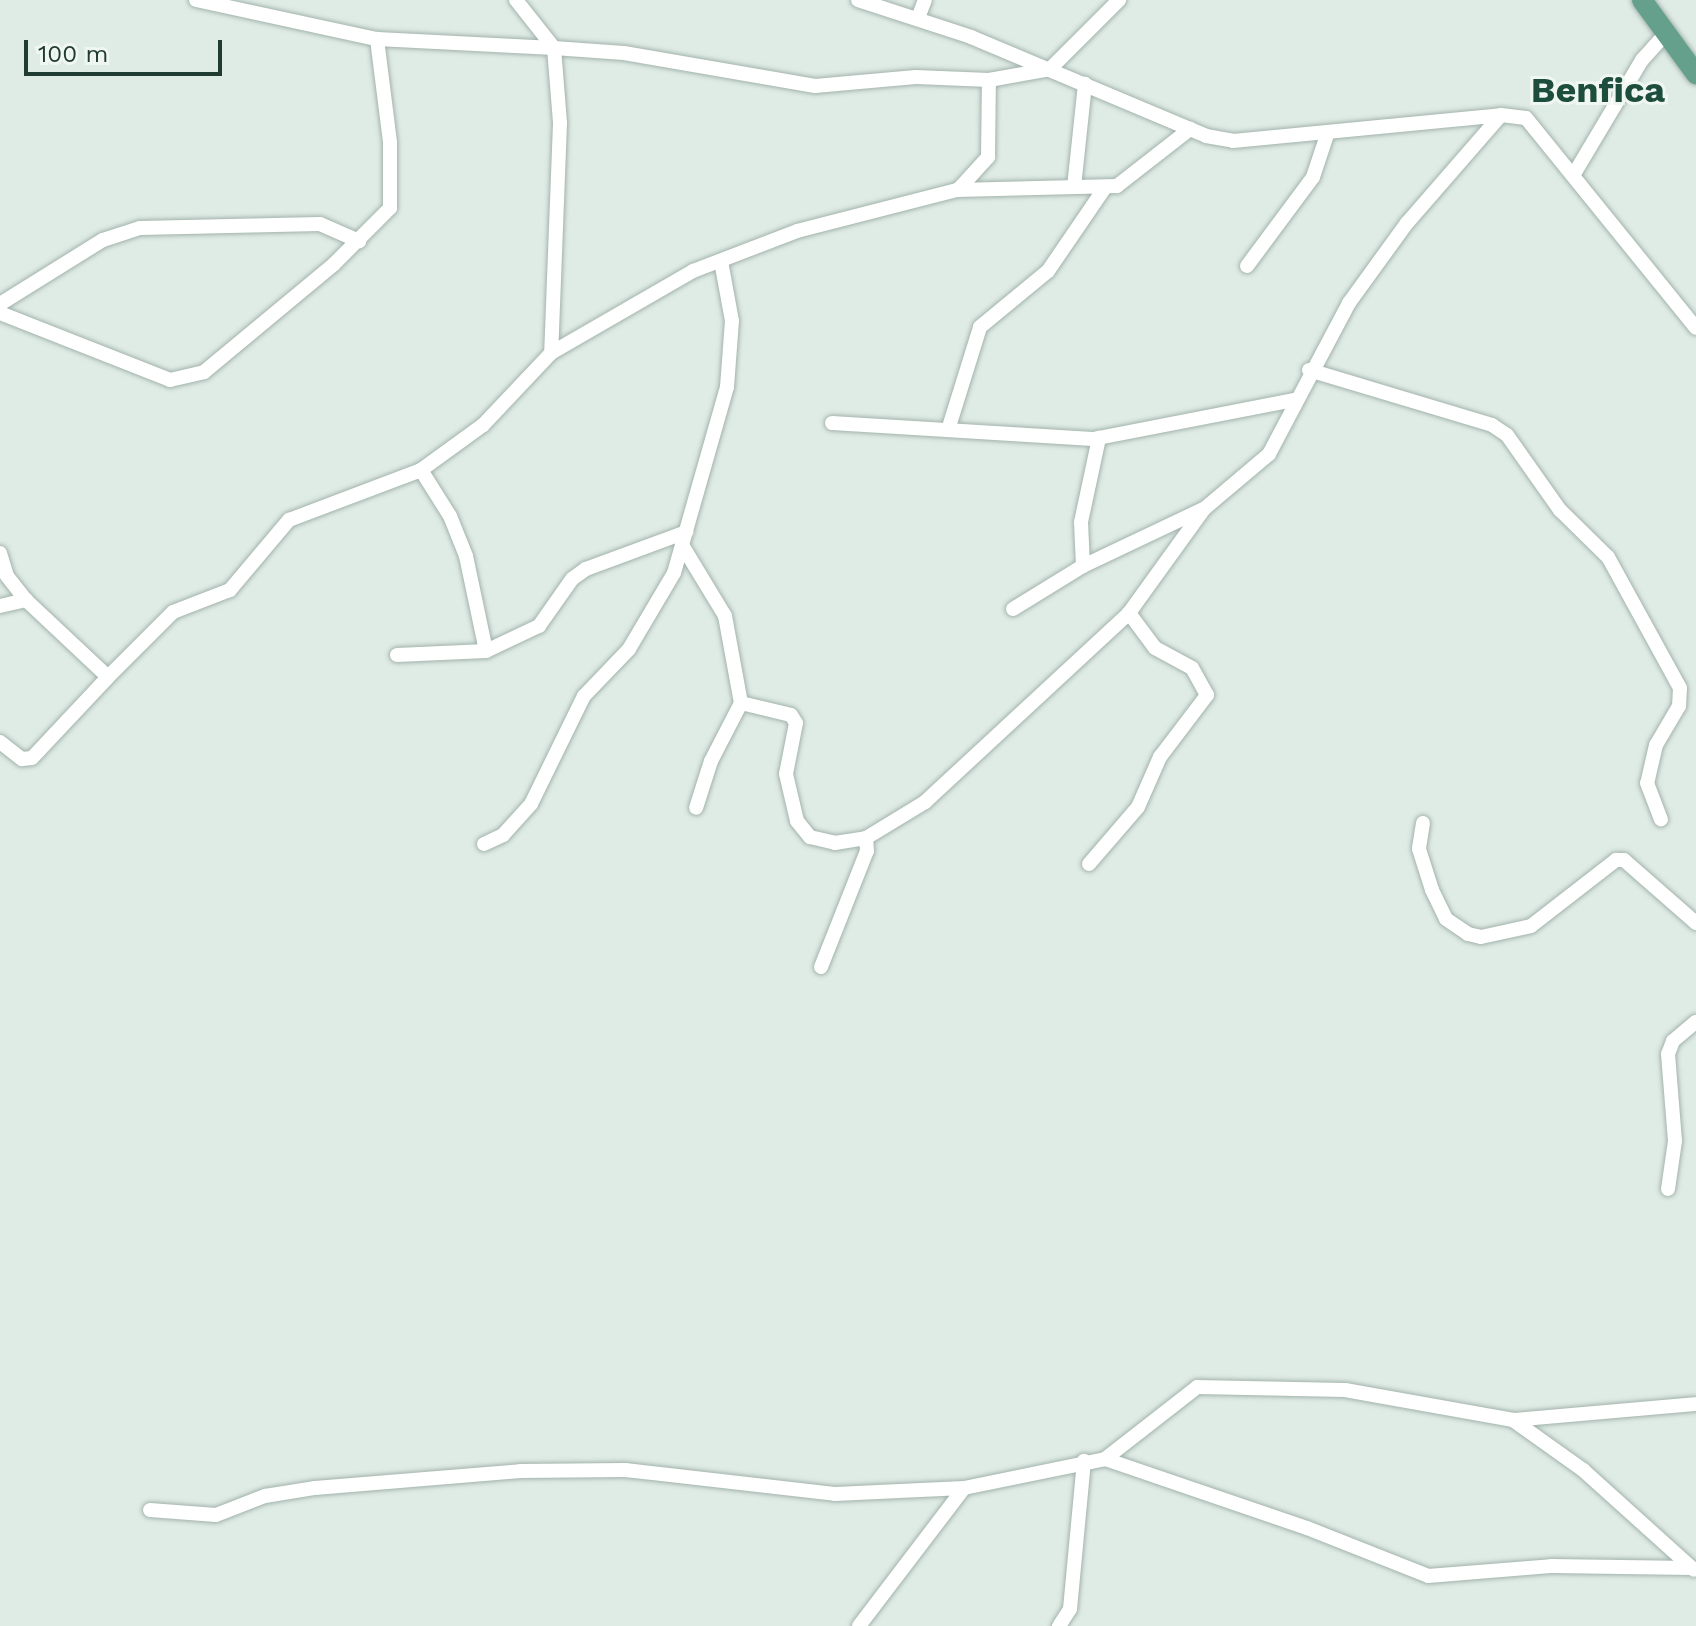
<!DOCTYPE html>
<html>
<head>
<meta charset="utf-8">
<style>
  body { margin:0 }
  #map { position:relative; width:1696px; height:1626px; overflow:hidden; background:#dfebe5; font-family:"Work Sans",sans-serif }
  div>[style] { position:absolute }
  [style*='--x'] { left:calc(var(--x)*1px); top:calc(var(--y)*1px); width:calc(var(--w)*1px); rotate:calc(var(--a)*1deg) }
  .roads { filter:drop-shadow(0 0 2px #a2b3ac) drop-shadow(0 0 2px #a2b3ac) }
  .street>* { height:14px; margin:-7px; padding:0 7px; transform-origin:7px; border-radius:7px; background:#fff }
  .primary>* { height:20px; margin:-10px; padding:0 10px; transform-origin:10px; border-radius:10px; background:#64a08c }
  span { translate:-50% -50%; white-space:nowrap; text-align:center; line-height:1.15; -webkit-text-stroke:6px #f0f7f3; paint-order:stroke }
  .district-label { font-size:36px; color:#1d4d3d; font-weight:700 }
  .scale { position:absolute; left:24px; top:40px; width:198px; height:36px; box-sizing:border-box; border:4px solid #203b32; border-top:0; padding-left:10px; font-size:24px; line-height:28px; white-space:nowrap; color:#203b32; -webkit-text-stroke:6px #f0f7f3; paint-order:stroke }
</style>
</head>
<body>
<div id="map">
  <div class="roads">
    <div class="street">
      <i style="--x:196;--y:0;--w:185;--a:12.2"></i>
      <i style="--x:377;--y:39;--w:177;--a:2.9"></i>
      <i style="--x:554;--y:48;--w:75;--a:85.4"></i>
      <i style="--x:560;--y:123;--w:230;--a:92.2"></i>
      <i style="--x:516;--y:0;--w:61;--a:51.6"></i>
      <i style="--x:554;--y:48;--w:70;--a:4.1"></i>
      <i style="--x:624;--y:53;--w:194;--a:9.8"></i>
      <i style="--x:815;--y:86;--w:101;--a:-5.1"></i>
      <i style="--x:916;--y:77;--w:73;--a:2.4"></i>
      <i style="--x:989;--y:80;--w:62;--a:-10.2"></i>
      <i style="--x:1050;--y:69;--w:98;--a:-45"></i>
      <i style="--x:858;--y:0;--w:119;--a:18.1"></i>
      <i style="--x:971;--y:37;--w:255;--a:22.8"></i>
      <i style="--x:1206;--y:136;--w:27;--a:10"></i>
      <i style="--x:1233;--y:141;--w:269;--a:-5.5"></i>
      <i style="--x:1501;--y:115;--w:25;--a:7"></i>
      <i style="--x:1526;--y:118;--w:270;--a:51"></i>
      <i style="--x:918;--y:18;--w:19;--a:-69"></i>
      <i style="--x:1574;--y:174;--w:133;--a:-59.2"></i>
      <i style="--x:1642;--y:60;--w:36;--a:-48"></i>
      <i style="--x:1074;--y:187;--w:104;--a:-83.9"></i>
      <i style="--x:958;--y:190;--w:45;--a:-47.7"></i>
      <i style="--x:988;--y:157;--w:77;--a:-89.3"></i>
      <i style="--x:1247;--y:266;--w:111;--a:-53.4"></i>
      <i style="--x:1313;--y:177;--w:47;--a:-71.6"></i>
      <i style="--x:0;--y:304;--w:121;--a:-31.9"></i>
      <i style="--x:103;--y:240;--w:39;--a:-18"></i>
      <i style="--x:140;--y:228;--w:180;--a:-1.3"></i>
      <i style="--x:320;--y:224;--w:43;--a:23.6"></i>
      <i style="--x:0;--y:313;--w:183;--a:21.5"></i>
      <i style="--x:170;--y:380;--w:35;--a:-13"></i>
      <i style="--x:204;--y:372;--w:169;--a:-39.7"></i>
      <i style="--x:334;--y:264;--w:79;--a:-45"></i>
      <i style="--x:390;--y:208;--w:66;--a:-90"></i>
      <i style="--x:390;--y:142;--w:104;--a:-97.2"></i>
      <i style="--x:1309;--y:370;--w:191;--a:16.7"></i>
      <i style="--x:1492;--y:425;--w:18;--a:34"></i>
      <i style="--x:1507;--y:435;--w:92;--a:54.8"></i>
      <i style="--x:1560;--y:510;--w:67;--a:44.4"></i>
      <i style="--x:1608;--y:557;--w:149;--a:61.2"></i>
      <i style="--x:1680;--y:688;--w:18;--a:93"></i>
      <i style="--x:1679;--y:706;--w:45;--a:120.5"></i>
      <i style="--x:1656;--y:745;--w:39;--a:103"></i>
      <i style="--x:1647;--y:783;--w:39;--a:69"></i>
      <i style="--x:832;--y:423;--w:261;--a:3.5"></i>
      <i style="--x:1093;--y:439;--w:204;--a:-11"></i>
      <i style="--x:948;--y:430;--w:108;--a:-72.7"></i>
      <i style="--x:980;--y:327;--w:88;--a:-39.5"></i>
      <i style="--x:1048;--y:271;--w:99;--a:-55.7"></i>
      <i style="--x:421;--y:470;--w:54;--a:57.8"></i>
      <i style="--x:450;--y:516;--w:43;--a:68.2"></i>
      <i style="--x:466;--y:556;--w:97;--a:78.1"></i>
      <i style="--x:682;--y:545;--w:83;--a:58.8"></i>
      <i style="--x:725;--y:616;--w:88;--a:79.6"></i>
      <i style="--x:741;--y:703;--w:65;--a:117.3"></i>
      <i style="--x:711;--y:761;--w:49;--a:107.7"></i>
      <i style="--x:0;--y:553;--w:24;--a:73"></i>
      <i style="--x:7;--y:576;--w:31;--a:52"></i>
      <i style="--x:26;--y:600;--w:112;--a:43.2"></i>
      <i style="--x:108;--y:677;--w:92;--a:-45"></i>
      <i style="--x:173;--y:612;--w:61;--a:-21.1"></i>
      <i style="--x:230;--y:590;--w:92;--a:-49.9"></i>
      <i style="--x:289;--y:520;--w:141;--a:-20.7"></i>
      <i style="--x:421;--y:470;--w:77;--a:-36"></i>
      <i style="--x:483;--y:425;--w:99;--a:-46.6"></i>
      <i style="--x:551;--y:353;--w:164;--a:-30"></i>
      <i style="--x:693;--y:271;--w:111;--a:-21"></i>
      <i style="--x:797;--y:231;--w:165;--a:-14.4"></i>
      <i style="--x:957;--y:190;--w:160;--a:-1.4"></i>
      <i style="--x:1117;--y:186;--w:93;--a:-38"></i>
      <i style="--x:1083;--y:566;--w:44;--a:-92.6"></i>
      <i style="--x:1081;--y:522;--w:86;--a:-77.9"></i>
      <i style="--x:0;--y:606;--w:27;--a:-13"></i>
      <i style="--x:1013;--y:609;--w:82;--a:-31.6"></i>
      <i style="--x:1083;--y:566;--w:133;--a:-25.4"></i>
      <i style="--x:397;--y:655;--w:89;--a:-2.6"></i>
      <i style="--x:486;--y:651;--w:59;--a:-25.3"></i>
      <i style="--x:539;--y:626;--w:57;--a:-54.9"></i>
      <i style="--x:572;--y:579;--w:17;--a:-36"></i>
      <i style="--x:586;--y:569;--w:107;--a:-20.3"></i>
      <i style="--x:741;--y:703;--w:51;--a:13.5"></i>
      <i style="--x:791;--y:715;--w:9;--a:58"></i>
      <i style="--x:796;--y:723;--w:52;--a:101.1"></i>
      <i style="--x:786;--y:774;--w:48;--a:76.8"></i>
      <i style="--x:797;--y:821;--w:21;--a:51"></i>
      <i style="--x:810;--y:837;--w:26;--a:13"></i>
      <i style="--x:835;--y:843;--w:31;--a:-9"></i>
      <i style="--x:0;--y:742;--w:28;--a:38"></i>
      <i style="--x:22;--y:759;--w:10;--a:-6"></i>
      <i style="--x:32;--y:758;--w:111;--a:-46.8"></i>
      <i style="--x:1423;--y:823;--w:26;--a:99"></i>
      <i style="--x:1419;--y:849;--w:43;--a:72.4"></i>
      <i style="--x:1432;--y:890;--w:32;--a:64"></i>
      <i style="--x:1446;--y:919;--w:27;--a:34"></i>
      <i style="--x:1468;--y:934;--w:13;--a:13"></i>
      <i style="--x:1481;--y:937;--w:51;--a:-12.4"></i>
      <i style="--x:1531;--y:926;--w:108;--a:-37.8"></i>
      <i style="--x:1616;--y:860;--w:8;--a:0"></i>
      <i style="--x:1624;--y:860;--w:96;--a:41.2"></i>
      <i style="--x:484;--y:844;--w:21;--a:-25"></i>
      <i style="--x:503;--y:835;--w:42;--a:-47.9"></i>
      <i style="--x:531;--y:804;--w:120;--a:-63.9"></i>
      <i style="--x:584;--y:696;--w:65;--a:-46.2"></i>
      <i style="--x:629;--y:649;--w:88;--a:-59.4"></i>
      <i style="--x:674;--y:573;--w:193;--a:-74.1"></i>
      <i style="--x:727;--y:387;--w:66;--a:-85.7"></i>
      <i style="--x:732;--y:321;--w:61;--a:-100.4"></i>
      <i style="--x:1089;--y:864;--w:75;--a:-49.3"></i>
      <i style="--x:1138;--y:807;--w:55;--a:-66.3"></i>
      <i style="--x:1160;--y:757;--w:78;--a:-52.8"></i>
      <i style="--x:1207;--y:695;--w:31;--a:-119"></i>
      <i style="--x:1192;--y:668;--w:42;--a:-151.6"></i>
      <i style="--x:1155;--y:648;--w:44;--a:-126.6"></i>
      <i style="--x:821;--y:967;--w:125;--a:-68.4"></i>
      <i style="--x:867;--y:851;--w:13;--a:-94"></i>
      <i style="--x:866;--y:838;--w:69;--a:-31.4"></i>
      <i style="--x:925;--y:802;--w:278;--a:-42.8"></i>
      <i style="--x:1129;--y:613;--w:128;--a:-54.2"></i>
      <i style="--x:1204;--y:509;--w:85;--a:-40.2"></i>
      <i style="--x:1269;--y:454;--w:171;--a:-62.1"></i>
      <i style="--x:1349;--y:303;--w:99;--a:-54.1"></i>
      <i style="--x:1407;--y:223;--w:143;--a:-49"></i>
      <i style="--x:1668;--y:1189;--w:49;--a:-81.7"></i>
      <i style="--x:1675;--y:1141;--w:87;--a:-94.6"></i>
      <i style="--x:1668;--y:1054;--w:14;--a:-69"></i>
      <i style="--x:1673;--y:1041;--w:30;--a:-40"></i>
      <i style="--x:1513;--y:1420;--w:184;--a:-5"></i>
      <i style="--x:1105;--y:1459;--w:117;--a:-38"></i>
      <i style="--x:1197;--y:1387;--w:148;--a:1.2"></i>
      <i style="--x:1345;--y:1390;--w:171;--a:10.1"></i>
      <i style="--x:1513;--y:1420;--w:86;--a:35.5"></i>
      <i style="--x:1583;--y:1470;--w:149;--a:42"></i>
      <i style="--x:150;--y:1510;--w:66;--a:4.3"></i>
      <i style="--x:216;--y:1515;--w:53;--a:-21.2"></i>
      <i style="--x:265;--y:1496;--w:51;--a:-9.1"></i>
      <i style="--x:315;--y:1488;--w:206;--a:-4.7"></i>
      <i style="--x:520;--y:1471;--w:105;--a:-0.5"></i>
      <i style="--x:625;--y:1470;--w:211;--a:6.5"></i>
      <i style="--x:835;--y:1494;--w:129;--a:-2.7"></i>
      <i style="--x:859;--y:1626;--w:173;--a:-52.7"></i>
      <i style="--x:964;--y:1488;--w:144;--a:-11.6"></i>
      <i style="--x:1105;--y:1459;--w:213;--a:18.9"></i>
      <i style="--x:1307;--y:1528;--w:130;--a:21.6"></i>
      <i style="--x:1428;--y:1576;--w:123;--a:-4.6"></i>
      <i style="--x:1551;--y:1566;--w:141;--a:0.8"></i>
      <i style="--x:1059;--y:1626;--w:20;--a:-57"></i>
      <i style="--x:1070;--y:1609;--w:149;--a:-84.6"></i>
    </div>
    <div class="primary">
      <i style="--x:1642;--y:0;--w:92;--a:53.9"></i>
    </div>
  </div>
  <div class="district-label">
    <span style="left:1598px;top:91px">Benfica</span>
  </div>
  <div class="scale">100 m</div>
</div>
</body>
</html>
